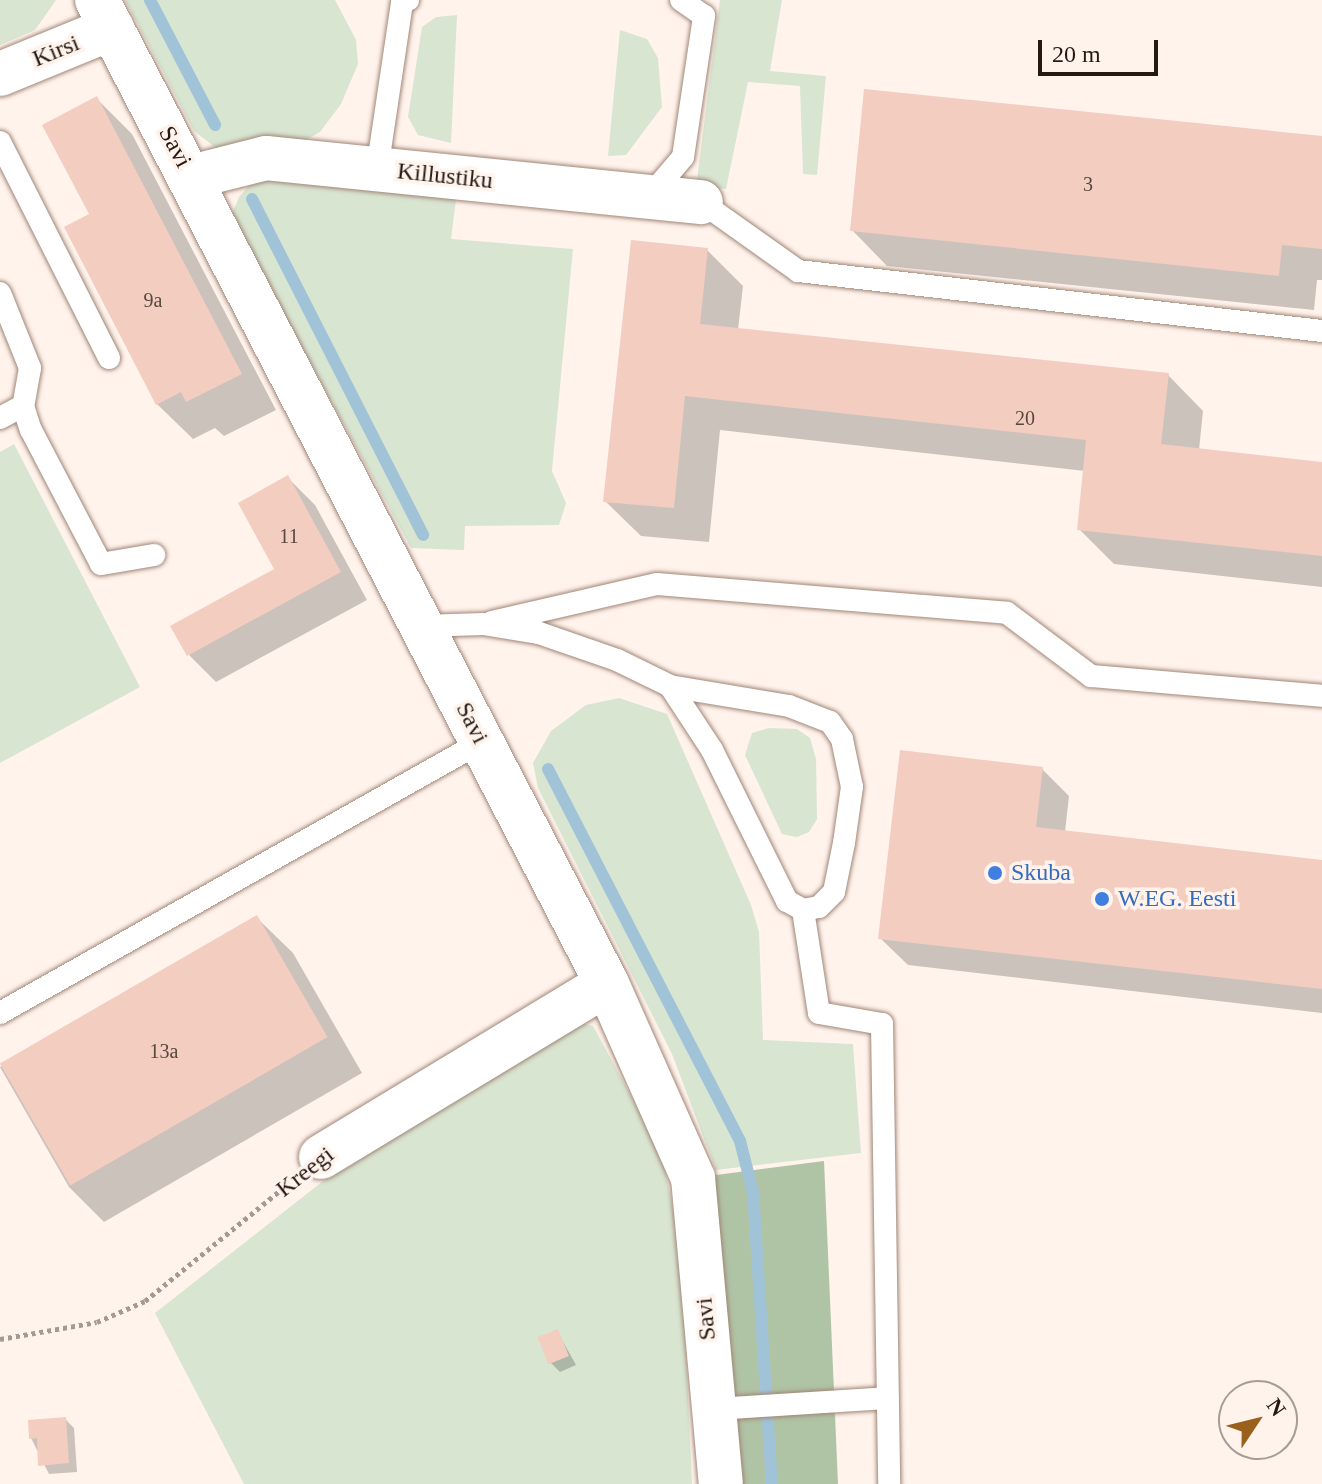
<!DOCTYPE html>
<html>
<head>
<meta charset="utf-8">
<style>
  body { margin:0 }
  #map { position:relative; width:1322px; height:1484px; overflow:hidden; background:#fff3ec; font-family:Georgia,serif }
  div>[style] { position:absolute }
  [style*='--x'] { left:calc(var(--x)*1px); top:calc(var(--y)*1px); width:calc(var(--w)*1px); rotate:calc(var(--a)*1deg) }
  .green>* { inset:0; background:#d8e5d1 }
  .forest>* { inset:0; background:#afc3a5 }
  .shadow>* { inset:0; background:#0003 }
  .stream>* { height:12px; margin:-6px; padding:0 6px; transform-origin:6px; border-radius:6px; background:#a1c3d8 }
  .building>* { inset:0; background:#f3cdc0; transform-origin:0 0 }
  .path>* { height:5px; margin-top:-2.5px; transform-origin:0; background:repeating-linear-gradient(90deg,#a59a93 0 4px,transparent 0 8px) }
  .roads { filter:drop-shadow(0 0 2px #a18677) drop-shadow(0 0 2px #a18677) }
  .service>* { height:22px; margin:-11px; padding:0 11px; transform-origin:11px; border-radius:11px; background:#fff }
  .minor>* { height:44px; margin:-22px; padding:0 22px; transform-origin:22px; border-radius:22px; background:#fff }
  .tertiary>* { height:44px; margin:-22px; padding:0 22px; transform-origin:22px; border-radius:22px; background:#fff }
  .dots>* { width:22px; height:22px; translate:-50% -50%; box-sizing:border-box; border:4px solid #fff3ec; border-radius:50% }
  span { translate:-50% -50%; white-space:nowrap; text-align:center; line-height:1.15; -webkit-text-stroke:7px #fff3ec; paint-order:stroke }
  .number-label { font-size:20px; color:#58473f }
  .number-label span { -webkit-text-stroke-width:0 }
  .street-label { font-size:24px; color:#241a14 }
  .shop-label { font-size:24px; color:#366cbe }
  .left { translate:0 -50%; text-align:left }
  .north { position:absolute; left:1218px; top:1380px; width:80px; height:80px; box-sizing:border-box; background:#fff3ec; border:2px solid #a79c96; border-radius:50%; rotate:55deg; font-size:22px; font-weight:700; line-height:32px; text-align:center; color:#241a14 }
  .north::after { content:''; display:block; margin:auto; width:28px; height:36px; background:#9a601e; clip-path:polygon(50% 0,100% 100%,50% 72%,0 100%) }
  .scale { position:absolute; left:1038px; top:40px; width:120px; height:36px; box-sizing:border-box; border:4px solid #241a14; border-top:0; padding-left:10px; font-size:24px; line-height:28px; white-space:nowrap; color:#241a14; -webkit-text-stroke:6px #fff3ec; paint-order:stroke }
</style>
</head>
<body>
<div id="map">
  <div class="green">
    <i style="clip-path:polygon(0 0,56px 0,35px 30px,0 45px)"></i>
    <i style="clip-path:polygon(125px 0,335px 0,356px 40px,358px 64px,341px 104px,320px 132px,297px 145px,216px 148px,194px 131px)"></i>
    <i style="clip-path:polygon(720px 0,782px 0,770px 71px,826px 76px,817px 175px,803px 174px,800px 86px,748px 82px,726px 189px,696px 187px)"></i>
    <i style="clip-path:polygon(457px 15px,451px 143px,418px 135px,408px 117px,422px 27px,436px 17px)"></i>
    <i style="clip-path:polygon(620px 30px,647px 39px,658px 58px,662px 107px,626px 155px,608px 156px)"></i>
    <i style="clip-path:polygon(255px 179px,456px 199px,451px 239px,573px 249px,552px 471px,566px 503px,559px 525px,465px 526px,464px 550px,411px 548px,231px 216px,239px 197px)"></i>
    <i style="clip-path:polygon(14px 444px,140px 687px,0 763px,0 452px)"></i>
    <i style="clip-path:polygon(619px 698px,667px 714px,751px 905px,759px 932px,763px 1040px,853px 1044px,861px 1153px,716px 1170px,672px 1054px,538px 788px,533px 763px,551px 731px,586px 705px)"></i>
    <i style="clip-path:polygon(769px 728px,797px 729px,810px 738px,816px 759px,817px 819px,809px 832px,797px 837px,782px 834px,745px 755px,752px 733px)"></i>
    <i style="clip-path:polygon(576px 1022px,593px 1026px,661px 1151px,681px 1246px,692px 1484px,244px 1484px,155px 1313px,355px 1156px)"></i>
  </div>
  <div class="forest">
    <i style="clip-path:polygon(824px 1161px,838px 1484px,721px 1484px,693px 1178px)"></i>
  </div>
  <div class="shadow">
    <i style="clip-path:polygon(97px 99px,132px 134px,276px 410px,224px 436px,215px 428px,193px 439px,157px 404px)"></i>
    <i style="clip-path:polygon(1322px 138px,1322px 280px,1317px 280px,1314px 310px,887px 266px,852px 230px)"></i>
    <i style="clip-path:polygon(707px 250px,743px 286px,738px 330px,1168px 375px,1203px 411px,1199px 450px,1322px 464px,1322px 587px,1114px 564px,1079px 529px,1085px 471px,720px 430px,709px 542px,641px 536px,605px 501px)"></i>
    <i style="clip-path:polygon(288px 478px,315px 505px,367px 600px,216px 682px,189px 655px,277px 570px)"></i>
    <i style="clip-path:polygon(1042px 769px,1069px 796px,1065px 832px,1322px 862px,1322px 1013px,908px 965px,880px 938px)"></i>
    <i style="clip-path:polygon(257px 918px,293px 953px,362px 1073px,104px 1222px,69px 1187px,0 1067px)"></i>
    <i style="clip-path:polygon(557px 1331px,576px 1365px,560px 1372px,551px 1363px)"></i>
    <i style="clip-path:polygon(65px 1419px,74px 1428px,77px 1472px,49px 1474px,31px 1438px)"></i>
  </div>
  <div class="stream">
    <i style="--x:150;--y:0;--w:141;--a:62.5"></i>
    <i style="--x:252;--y:199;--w:377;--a:63"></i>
    <i style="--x:548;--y:769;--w:419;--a:62.7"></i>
    <i style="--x:740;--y:1141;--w:53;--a:75.7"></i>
    <i style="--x:753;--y:1192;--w:293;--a:86.3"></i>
  </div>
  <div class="building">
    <i style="clip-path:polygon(864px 89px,1322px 136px,1322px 249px,1282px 245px,1279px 276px,850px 231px)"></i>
    <i style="clip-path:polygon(97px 96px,242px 374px,186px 402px,181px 392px,156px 405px,64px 227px,89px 214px,42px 125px)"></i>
    <i style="clip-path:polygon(631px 240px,708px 248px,700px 324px,1169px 373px,1161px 444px,1322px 462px,1322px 556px,1077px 530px,1086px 440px,685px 396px,674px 508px,603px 502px)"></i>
    <i style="clip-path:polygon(288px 475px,341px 572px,187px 656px,170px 626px,274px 569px,238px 503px)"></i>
    <i style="clip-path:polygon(900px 750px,1043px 767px,1036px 827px,1322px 860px,1322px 989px,878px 939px)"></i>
    <i style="left:257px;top:915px;width:141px;height:297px;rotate:60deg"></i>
    <i style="left:558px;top:1329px;width:29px;height:22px;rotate:68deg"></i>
    <i style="clip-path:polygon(66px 1417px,69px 1463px,38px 1466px,37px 1438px,29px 1439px,28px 1420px)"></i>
  </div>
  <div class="path">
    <i style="--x:0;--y:1339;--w:98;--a:-9.9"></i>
    <i style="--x:97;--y:1322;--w:52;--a:-23.6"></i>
    <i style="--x:145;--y:1301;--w:186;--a:-39.3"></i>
  </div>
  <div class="roads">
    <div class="service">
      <i style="--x:0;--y:142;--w:242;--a:63.2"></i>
      <i style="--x:377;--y:170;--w:169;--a:-81.5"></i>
      <i style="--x:402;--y:3;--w:7;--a:-27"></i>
      <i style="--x:649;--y:197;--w:52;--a:-49.6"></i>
      <i style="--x:683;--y:157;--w:143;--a:-81.5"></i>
      <i style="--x:704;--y:16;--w:28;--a:-145"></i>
      <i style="--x:701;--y:202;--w:119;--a:35.4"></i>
      <i style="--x:798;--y:271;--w:527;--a:6.53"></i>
      <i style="--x:0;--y:293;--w:81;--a:68.2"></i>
      <i style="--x:30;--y:368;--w:39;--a:100"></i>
      <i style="--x:23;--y:406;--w:25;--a:72"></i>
      <i style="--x:31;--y:430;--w:151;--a:62.4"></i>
      <i style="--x:101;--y:564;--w:54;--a:-9.6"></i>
      <i style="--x:0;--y:418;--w:26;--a:-28"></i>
      <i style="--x:492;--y:622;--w:169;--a:-13"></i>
      <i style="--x:657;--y:584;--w:351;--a:4.7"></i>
      <i style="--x:1007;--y:613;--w:105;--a:36.9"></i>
      <i style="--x:1091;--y:676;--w:232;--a:4.9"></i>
      <i style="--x:421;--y:626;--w:62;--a:-1.8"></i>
      <i style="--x:483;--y:624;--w:57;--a:9.1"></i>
      <i style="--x:539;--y:633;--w:83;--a:19.1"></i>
      <i style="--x:617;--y:660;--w:59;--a:26.1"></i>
      <i style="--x:670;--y:686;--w:77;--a:56.7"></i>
      <i style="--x:712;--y:750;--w:169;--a:63.6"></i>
      <i style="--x:787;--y:901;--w:18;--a:29"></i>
      <i style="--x:803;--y:910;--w:16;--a:-11"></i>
      <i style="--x:819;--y:907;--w:21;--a:-45"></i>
      <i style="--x:834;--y:892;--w:50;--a:-78.5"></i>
      <i style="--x:844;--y:843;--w:57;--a:-81.9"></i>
      <i style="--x:852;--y:787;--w:49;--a:-101.8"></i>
      <i style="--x:842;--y:739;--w:21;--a:-125"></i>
      <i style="--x:830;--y:722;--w:44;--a:-158.7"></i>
      <i style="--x:789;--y:706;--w:121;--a:-170.5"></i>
      <i style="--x:803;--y:910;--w:104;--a:81.2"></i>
      <i style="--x:819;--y:1013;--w:64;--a:9.9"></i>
      <i style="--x:882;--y:1024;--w:460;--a:89.1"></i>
      <i style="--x:0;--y:1013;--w:552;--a:-29.4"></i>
      <i style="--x:714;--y:1409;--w:174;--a:-3.6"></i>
    </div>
    <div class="minor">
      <i style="--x:0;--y:74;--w:121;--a:-22.3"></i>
      <i style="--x:191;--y:177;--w:77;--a:-14.2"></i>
      <i style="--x:266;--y:158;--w:437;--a:5.8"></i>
      <i style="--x:321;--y:1157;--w:334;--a:-31.2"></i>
    </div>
    <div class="tertiary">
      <i style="--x:97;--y:0;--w:1108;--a:62.6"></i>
      <i style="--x:607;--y:984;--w:212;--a:66.1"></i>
      <i style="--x:693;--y:1178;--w:307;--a:84.8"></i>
    </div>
  </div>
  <div class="dots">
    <i style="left:995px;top:873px;background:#3f7fe0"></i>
    <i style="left:1102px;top:899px;background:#3f7fe0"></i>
  </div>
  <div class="number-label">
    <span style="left:1088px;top:184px">3</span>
    <span style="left:153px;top:300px">9a</span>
    <span style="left:1025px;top:418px">20</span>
    <span style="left:289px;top:536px">11</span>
    <span style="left:164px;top:1051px">13a</span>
  </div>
  <div class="street-label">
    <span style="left:56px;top:51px;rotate:-22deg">Kirsi</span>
    <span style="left:175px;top:147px;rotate:62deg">Savi</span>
    <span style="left:445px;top:176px;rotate:6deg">Killustiku</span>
    <span style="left:472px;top:723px;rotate:63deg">Savi</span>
    <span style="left:305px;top:1172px;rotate:-38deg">Kreegi</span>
    <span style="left:706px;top:1319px;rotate:-95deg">Savi</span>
  </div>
  <div class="shop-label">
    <span class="left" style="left:1011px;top:873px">Skuba</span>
    <span class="left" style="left:1118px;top:899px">W.EG. Eesti</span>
  </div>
  <div class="north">N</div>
  <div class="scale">20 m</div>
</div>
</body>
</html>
